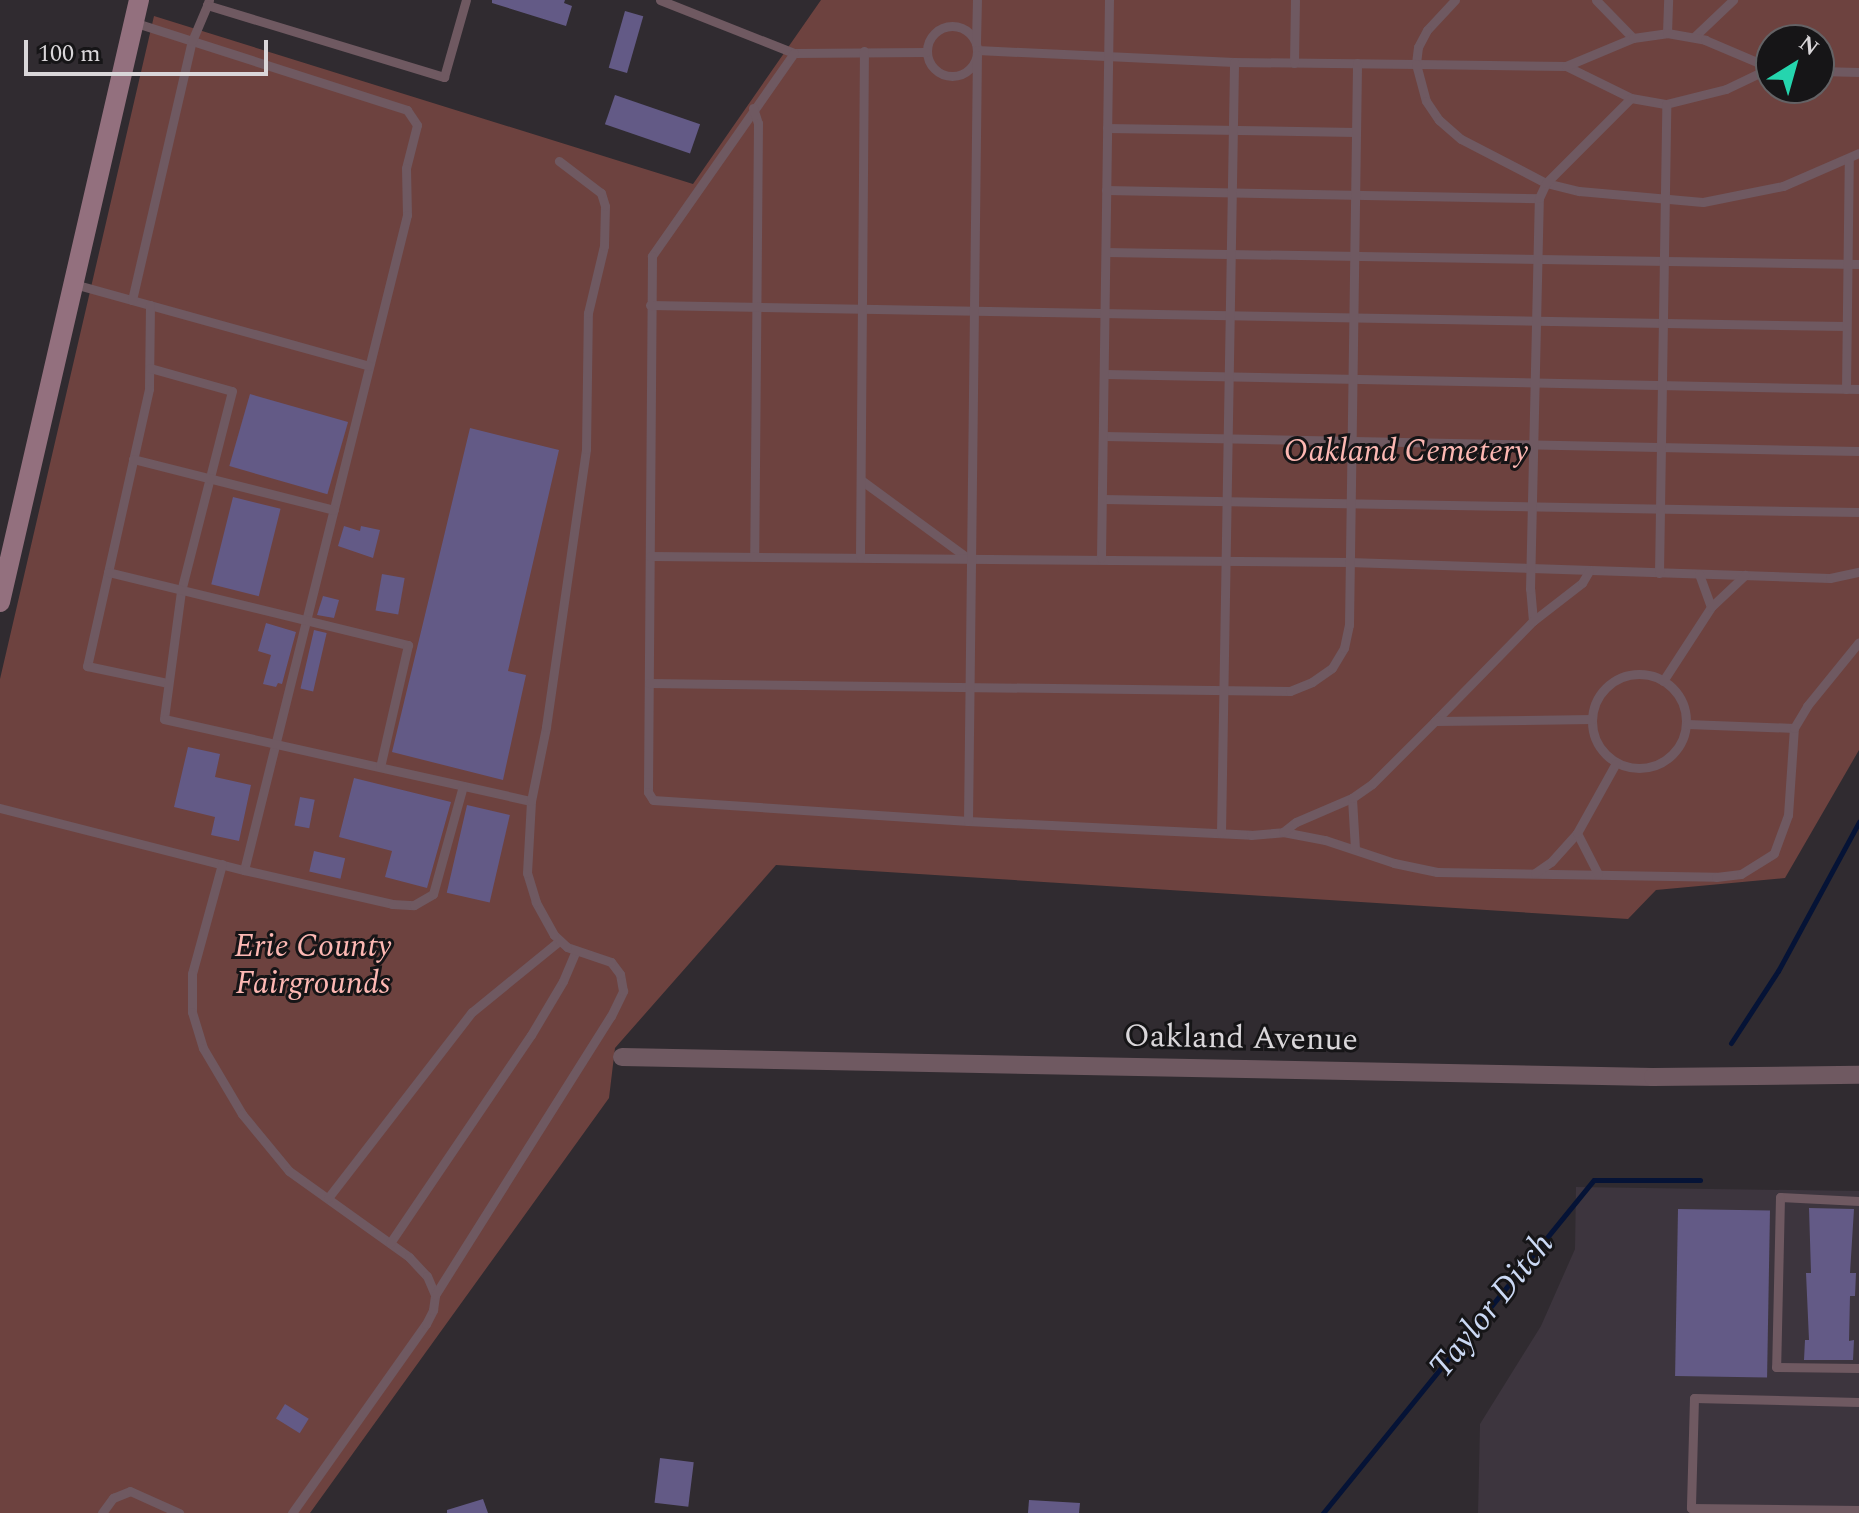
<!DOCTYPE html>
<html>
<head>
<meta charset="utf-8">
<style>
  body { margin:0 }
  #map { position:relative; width:1859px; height:1513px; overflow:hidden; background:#302b30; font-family:Spectral,serif }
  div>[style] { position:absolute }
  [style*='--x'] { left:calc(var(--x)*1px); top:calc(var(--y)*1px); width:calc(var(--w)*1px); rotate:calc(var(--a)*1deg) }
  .built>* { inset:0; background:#3d353e }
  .green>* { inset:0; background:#6d423f }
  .stream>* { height:5px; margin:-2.5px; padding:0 2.5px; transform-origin:2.5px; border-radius:2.5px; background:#051336 }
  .building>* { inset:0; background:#635a86; transform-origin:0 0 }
  .lane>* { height:9px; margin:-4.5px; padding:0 4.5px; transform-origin:4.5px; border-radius:4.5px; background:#6f5961 }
  .lane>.ring { margin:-4.5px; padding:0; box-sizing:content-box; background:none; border:9px solid #6f5961; border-radius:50% }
  .street>* { height:18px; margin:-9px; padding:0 9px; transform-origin:9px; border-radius:9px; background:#6f5961 }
  .secondary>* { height:20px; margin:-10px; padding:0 10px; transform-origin:10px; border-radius:10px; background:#93707e }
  span { translate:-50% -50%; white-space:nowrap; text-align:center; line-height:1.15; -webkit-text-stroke:6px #161517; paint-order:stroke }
  .park-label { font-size:32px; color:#fdb8b3; font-style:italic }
  .street-label { font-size:32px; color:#d9d6d9 }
  .water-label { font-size:34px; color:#cbd9f4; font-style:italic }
  .north { position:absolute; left:1755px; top:24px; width:80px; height:80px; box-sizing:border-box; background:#161517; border:2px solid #646265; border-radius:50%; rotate:37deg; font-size:22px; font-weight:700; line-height:32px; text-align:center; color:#d9d6d9 }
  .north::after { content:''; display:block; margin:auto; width:28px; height:36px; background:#25d5ae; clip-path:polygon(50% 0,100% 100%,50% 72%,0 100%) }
  .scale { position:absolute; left:24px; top:40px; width:244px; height:36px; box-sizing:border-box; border:4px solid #d9d6d9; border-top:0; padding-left:10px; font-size:24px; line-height:28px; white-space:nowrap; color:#d9d6d9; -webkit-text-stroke:6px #161517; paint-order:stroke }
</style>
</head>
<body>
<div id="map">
  <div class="built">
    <i style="clip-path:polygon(1576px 1187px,1859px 1191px,1859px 1513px,1478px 1513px,1480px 1424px,1541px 1326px,1575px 1249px)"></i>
  </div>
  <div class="green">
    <i style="clip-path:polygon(evenodd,821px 0,1859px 0,1859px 750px,1785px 878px,1656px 890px,1628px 919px,776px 865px,615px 1048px,609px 1098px,310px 1513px,0 1513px,0 679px,154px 16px,693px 184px,821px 0,1771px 40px,1819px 40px,1819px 88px,1771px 88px,1771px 40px)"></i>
  </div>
  <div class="stream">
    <i style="--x:1731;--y:1043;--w:86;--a:-56.9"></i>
    <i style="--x:1778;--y:971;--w:170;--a:-61.5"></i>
    <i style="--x:1323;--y:1513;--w:429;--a:-50.9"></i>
    <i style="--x:1594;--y:1180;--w:106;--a:0"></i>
  </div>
  <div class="building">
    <i style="clip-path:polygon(492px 0,565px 0,564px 3px,572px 6px,566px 26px,492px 3px)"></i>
    <i style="left:625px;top:11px;width:19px;height:59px;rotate:16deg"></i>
    <i style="left:615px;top:95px;width:90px;height:31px;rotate:19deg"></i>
    <i style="left:250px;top:394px;width:102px;height:75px;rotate:16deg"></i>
    <i style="clip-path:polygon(470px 428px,559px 450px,508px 671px,526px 675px,503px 780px,392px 752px)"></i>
    <i style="left:233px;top:497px;width:49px;height:90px;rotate:14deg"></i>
    <i style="clip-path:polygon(344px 526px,360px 531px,361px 526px,380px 530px,373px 558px,338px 546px)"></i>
    <i style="left:382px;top:574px;width:23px;height:37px;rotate:10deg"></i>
    <i style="clip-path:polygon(323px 596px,339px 600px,334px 618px,317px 615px)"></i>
    <i style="clip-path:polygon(266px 623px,296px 632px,282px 684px,278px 683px,276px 687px,263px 684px,271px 655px,258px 651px)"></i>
    <i style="left:314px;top:630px;width:13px;height:60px;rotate:13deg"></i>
    <i style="clip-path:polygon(188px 747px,220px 754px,215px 777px,251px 785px,239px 841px,211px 835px,215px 817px,174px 807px)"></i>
    <i style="clip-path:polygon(354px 778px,451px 802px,427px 888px,385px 877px,392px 851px,339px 837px)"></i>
    <i style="left:300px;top:797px;width:15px;height:29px;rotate:11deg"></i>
    <i style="left:467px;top:805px;width:44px;height:90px;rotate:13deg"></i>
    <i style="left:314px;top:851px;width:32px;height:21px;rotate:13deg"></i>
    <i style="clip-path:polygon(1809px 1208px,1854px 1209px,1850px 1273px,1856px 1273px,1855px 1296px,1850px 1296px,1849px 1341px,1854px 1340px,1853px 1360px,1804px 1360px,1805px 1340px,1809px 1340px,1806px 1273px,1811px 1273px)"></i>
    <i style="left:1678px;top:1209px;width:92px;height:167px;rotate:1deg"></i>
    <i style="left:285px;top:1404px;width:28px;height:17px;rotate:32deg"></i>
    <i style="left:660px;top:1458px;width:34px;height:45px;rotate:7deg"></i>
    <i style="clip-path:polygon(483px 1499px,488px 1513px,447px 1513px,447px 1510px)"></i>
    <i style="clip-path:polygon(1029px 1500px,1080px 1503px,1079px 1513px,1028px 1513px)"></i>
  </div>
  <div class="lane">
    <i style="--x:209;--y:0;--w:5;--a:112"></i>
    <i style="--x:207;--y:5;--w:248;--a:16.9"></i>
    <i style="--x:444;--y:77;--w:80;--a:-74.1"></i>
    <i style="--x:660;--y:0;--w:144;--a:21.6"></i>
    <i style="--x:1455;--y:0;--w:41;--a:133"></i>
    <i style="--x:1427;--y:30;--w:19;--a:118"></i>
    <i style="--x:1418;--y:47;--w:17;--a:97"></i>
    <i style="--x:1416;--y:64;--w:150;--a:0.8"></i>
    <i style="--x:1566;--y:66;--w:72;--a:26.2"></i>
    <i style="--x:1631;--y:98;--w:36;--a:10"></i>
    <i style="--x:1666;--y:104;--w:62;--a:-14"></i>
    <i style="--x:1726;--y:89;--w:49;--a:-25.5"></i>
    <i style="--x:1596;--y:0;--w:53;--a:45.8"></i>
    <i style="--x:133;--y:22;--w:288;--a:17.8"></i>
    <i style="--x:407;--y:110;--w:18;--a:56"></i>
    <i style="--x:417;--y:125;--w:44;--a:104.3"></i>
    <i style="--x:406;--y:168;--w:47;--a:88.8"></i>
    <i style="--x:407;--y:215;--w:675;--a:103.97"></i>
    <i class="ring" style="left:927px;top:26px;width:41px;height:41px"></i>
    <i style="--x:1667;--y:33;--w:33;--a:-88"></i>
    <i style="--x:1694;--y:37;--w:54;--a:-43.5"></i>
    <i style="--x:976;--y:43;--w:43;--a:-88.7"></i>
    <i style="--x:977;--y:50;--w:257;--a:2.7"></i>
    <i style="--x:1234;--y:62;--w:182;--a:0.6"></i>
    <i style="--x:1416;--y:64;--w:38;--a:75"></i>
    <i style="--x:1426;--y:101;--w:23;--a:56"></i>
    <i style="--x:1439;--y:120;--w:29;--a:41"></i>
    <i style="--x:1461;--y:139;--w:96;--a:27.4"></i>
    <i style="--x:1546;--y:183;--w:34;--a:14"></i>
    <i style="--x:1579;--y:191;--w:124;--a:5.1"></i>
    <i style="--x:1703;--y:202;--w:82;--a:-11.3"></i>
    <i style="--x:1783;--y:186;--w:83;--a:-23.5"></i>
    <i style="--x:926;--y:52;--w:132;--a:179.6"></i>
    <i style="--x:794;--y:53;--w:248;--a:125"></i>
    <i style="--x:652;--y:256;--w:536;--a:90.43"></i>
    <i style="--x:648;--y:792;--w:9;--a:58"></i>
    <i style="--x:653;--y:800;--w:316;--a:3.8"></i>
    <i style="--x:968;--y:821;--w:283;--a:2.8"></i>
    <i style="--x:1251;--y:835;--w:32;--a:-5"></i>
    <i style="--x:1283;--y:832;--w:43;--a:10.8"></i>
    <i style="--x:1325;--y:840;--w:73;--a:18.4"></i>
    <i style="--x:1394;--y:863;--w:44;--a:11.8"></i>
    <i style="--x:1437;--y:872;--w:279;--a:1"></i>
    <i style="--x:1716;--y:877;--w:25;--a:-7"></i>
    <i style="--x:1741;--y:874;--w:39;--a:-32"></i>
    <i style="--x:1774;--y:853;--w:40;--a:-69.8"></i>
    <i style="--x:1788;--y:815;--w:87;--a:-86.1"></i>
    <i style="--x:1294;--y:63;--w:63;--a:-89.1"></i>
    <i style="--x:1566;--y:66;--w:73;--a:-22.7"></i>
    <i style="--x:1633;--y:38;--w:34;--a:-8"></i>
    <i style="--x:1667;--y:33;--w:39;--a:10"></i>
    <i style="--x:1705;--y:40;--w:72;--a:23"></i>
    <i style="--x:1819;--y:71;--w:40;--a:1.4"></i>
    <i style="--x:753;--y:108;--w:16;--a:72"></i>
    <i style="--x:758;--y:123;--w:432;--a:90.5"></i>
    <i style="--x:1107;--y:128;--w:248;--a:0.9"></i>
    <i style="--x:1106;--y:190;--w:433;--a:1.1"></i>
    <i style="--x:1106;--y:252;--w:753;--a:0.91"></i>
    <i style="--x:74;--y:284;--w:306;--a:15.5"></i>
    <i style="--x:132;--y:300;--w:266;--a:-77"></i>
    <i style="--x:192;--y:41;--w:39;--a:-67"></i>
    <i style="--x:150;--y:305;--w:84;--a:90.7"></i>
    <i style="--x:149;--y:389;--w:284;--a:102.6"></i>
    <i style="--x:87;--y:666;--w:83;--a:11.9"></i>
    <i style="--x:650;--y:305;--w:1196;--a:1.01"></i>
    <i style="--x:150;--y:368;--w:85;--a:15.7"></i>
    <i style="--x:232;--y:391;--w:206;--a:104.3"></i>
    <i style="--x:181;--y:591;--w:129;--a:97.6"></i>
    <i style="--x:164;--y:719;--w:376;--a:12.6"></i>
    <i style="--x:1105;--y:374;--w:754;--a:1.14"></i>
    <i style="--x:1846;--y:389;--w:230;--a:-89.3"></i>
    <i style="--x:1104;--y:436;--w:755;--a:1.14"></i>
    <i style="--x:133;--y:459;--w:207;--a:14.2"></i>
    <i style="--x:861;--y:480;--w:134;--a:36.2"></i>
    <i style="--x:1103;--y:499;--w:756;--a:0.99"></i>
    <i style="--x:650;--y:556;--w:699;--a:0.49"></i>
    <i style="--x:1349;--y:562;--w:481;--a:1.9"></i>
    <i style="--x:1830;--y:578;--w:30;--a:-12"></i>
    <i style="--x:860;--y:556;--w:505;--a:-89.55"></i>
    <i style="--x:1101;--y:558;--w:558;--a:-89.18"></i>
    <i style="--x:108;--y:572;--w:309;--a:13.7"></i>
    <i style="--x:408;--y:645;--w:125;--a:102.9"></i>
    <i style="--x:1659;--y:573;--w:469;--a:-89.1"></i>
    <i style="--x:1699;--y:574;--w:35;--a:70"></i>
    <i style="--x:1533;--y:621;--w:32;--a:-95"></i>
    <i style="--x:1530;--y:589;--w:391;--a:-88.7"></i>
    <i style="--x:1539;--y:198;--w:17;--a:-65"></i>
    <i style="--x:1546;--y:183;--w:120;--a:-45"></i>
    <i class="ring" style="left:1592px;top:674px;width:85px;height:85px"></i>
    <i style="--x:1663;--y:681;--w:88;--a:-57"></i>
    <i style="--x:1711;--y:607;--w:47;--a:-43.3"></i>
    <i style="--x:649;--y:683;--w:641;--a:0.72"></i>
    <i style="--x:1290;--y:691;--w:24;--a:-22"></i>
    <i style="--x:1312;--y:682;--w:24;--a:-35"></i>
    <i style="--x:1332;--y:668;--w:23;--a:-59"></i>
    <i style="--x:1344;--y:648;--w:24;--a:-78"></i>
    <i style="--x:1349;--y:625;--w:562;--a:-89.18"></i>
    <i style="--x:1435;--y:721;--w:140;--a:-45.6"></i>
    <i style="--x:1533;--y:621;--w:62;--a:-37.8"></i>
    <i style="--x:1582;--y:583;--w:14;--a:-60"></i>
    <i style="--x:1687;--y:724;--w:107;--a:2.1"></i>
    <i style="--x:1794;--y:728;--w:26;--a:-59"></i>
    <i style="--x:1807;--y:706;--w:82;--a:-50.9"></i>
    <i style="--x:0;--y:808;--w:252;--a:14.3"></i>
    <i style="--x:244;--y:870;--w:152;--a:12.9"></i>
    <i style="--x:392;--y:904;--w:22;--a:3"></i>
    <i style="--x:414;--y:905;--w:22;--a:-30"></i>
    <i style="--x:433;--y:894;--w:112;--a:-74.5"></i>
    <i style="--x:968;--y:821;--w:766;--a:-89.33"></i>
    <i style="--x:1283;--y:832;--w:16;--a:-38"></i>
    <i style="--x:1296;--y:822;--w:61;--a:-23.2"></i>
    <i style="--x:1221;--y:833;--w:771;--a:-89.03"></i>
    <i style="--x:1355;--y:849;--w:51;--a:-93.4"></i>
    <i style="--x:1352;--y:798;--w:24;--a:-35"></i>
    <i style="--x:1372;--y:784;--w:89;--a:-45"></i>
    <i style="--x:1435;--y:721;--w:157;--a:-0.7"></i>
    <i style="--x:222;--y:864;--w:114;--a:105.3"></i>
    <i style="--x:192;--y:974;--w:38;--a:90"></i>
    <i style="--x:192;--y:1012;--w:38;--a:73"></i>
    <i style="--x:203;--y:1048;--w:77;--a:59.4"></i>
    <i style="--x:242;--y:1114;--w:74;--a:50.5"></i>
    <i style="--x:289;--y:1171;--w:148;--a:35.6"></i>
    <i style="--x:409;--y:1257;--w:26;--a:47"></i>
    <i style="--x:427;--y:1276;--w:21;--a:67"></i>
    <i style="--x:1535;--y:873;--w:19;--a:-35"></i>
    <i style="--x:1551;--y:862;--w:39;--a:-48"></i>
    <i style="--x:1598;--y:874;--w:46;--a:-117.1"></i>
    <i style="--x:1577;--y:833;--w:80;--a:-60.9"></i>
    <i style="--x:328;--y:1198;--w:235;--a:-52.3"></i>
    <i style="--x:472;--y:1012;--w:112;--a:-39.2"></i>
    <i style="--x:1859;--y:1201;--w:79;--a:-177.1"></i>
    <i style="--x:1780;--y:1197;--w:170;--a:91.3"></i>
    <i style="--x:1776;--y:1367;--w:83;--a:0.7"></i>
    <i style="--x:390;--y:1243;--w:251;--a:-55.9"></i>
    <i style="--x:531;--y:1035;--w:63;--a:-59.3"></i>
    <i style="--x:563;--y:981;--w:33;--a:-67"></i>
    <i style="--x:1859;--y:1402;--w:165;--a:-178.6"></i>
    <i style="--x:1694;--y:1398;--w:110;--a:91.6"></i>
    <i style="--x:1691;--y:1508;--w:168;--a:0.7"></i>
    <i style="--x:102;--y:1513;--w:19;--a:-54"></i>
    <i style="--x:113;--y:1498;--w:18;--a:-22"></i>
    <i style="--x:130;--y:1491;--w:54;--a:24.2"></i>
    <i style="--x:292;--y:1513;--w:232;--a:-54.7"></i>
    <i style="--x:426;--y:1324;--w:16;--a:-63"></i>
    <i style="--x:433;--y:1310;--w:15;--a:-82"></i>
    <i style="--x:435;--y:1295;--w:330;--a:-57.8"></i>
    <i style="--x:611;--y:1016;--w:28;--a:-64"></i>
    <i style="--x:623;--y:991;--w:17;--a:-100"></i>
    <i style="--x:620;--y:974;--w:15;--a:-127"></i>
    <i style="--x:611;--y:962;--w:46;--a:-161.2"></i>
    <i style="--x:567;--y:947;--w:18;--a:-137"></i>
    <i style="--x:554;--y:935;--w:38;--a:-119"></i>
    <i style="--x:536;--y:902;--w:30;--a:-107"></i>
    <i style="--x:527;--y:873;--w:72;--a:-86.8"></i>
    <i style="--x:531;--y:801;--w:76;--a:-78.5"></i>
    <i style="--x:546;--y:727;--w:281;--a:-81.8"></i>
    <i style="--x:586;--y:449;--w:136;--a:-89.2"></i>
    <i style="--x:588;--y:313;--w:69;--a:-76.6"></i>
    <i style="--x:604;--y:246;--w:40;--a:-88.6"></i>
    <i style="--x:605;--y:206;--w:14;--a:-107"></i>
    <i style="--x:601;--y:193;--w:53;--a:-142.7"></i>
  </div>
  <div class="street">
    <i style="--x:622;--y:1057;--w:1031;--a:1.11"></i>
    <i style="--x:1653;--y:1077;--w:206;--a:-0.6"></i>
  </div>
  <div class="secondary">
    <i style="--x:0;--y:602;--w:618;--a:-77"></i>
  </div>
  <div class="park-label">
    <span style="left:1406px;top:452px">Oakland Cemetery</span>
    <span style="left:313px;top:966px">Erie County<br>Fairgrounds</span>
  </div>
  <div class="street-label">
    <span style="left:1241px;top:1039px;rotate:1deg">Oakland Avenue</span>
  </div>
  <div class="water-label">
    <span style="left:1492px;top:1306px;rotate:-51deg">Taylor Ditch</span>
  </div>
  <div class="north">N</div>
  <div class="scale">100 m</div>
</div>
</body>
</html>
